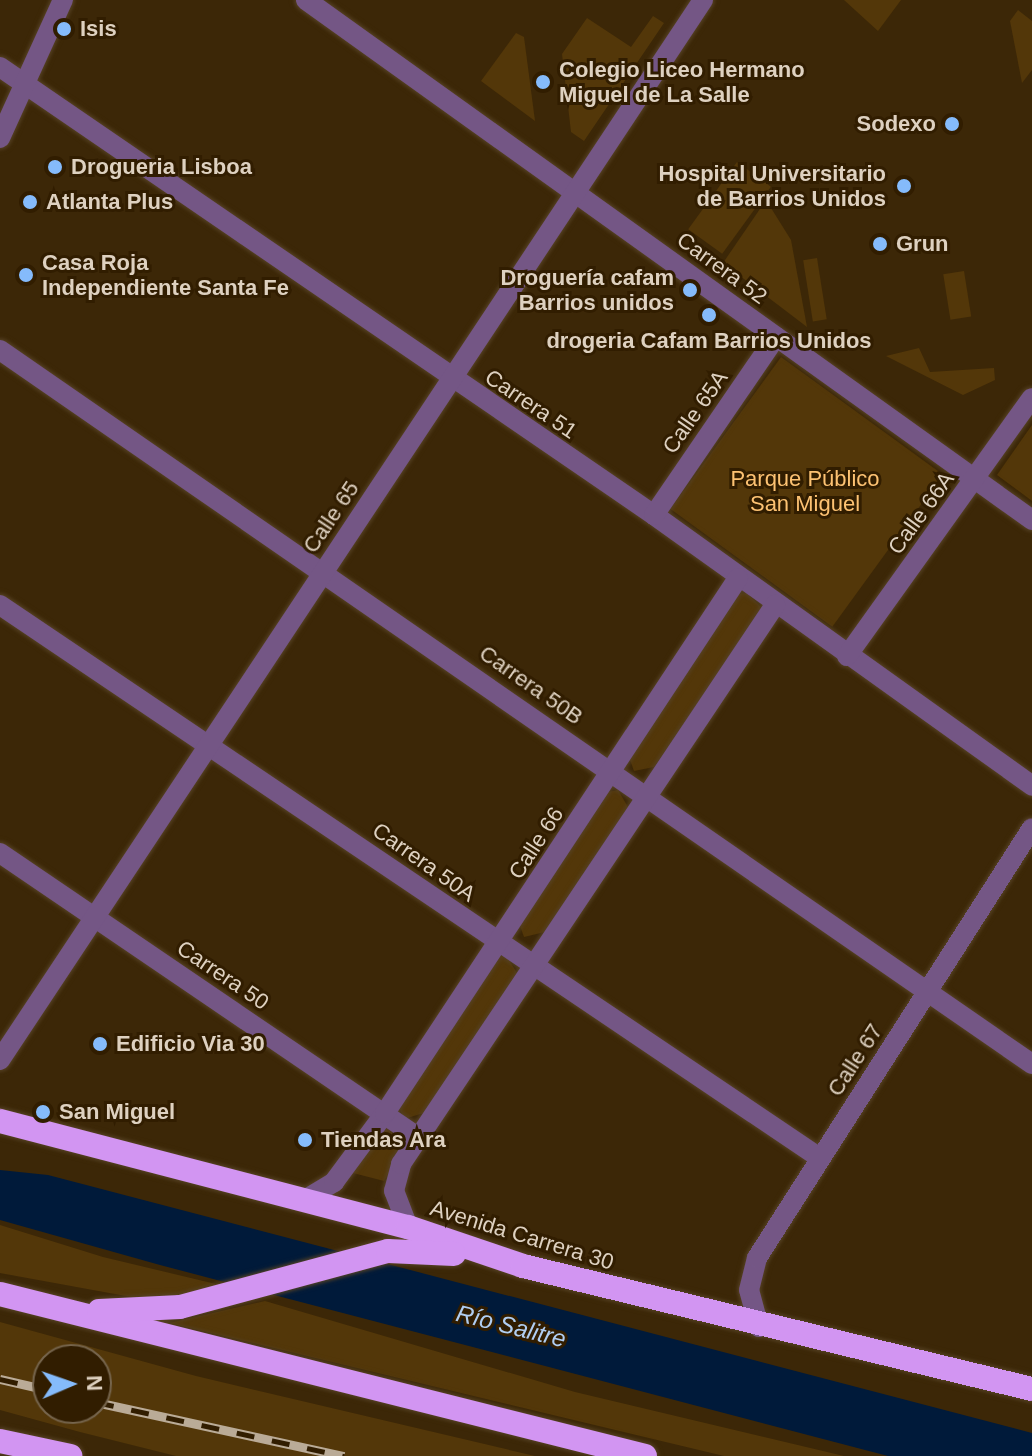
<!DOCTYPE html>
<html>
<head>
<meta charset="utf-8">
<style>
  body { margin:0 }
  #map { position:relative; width:1032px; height:1456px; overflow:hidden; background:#3c2707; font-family:Arial,sans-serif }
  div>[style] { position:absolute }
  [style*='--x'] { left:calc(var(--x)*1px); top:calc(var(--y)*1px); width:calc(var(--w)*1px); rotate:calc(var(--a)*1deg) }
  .green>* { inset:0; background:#533709; transform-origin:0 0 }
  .water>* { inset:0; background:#001a3a }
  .roads { filter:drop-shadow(0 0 2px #564225) drop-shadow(0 0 2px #564225) }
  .street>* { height:20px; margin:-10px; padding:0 10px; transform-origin:10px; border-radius:10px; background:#745685 }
  .highway>* { height:24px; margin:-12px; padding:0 12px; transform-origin:12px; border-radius:12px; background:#d295f2 }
  .rail>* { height:9px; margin-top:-4.5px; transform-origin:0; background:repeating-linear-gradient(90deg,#311d00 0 18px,#baab97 0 36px); box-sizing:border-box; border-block:2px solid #baab97 }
  .dots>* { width:22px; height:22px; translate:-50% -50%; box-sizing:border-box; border:4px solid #311d00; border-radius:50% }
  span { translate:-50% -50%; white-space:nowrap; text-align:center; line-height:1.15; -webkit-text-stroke:6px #311d00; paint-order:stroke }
  .poi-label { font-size:22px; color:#ded1c0; font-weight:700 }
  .left { translate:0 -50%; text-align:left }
  .right { translate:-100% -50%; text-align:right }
  .street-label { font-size:22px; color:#ded1c0 }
  .park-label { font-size:22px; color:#fdc272 }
  .water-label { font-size:24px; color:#b0cef2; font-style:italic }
  .north { position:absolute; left:32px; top:1344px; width:80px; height:80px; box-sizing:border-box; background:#311d00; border:2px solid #76654d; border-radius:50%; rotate:88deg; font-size:22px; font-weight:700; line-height:32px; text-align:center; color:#ded1c0 }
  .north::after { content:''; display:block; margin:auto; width:28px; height:36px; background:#85bbfb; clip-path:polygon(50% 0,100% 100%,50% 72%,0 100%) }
</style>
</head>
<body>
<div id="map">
  <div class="green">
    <i style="clip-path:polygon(844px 0,901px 0,878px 31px)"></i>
    <i style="clip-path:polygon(1018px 10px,1032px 21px,1032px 70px,1022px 83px,1010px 21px)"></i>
    <i style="clip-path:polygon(653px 16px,664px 23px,584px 141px,571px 132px,562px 54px,587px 18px,631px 47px)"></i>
    <i style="clip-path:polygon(516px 33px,524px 37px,535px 121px,481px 81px)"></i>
    <i style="left:737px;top:162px;width:42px;height:83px;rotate:36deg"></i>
    <i style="clip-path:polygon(766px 200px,791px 240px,807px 327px,723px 263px)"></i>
    <i style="left:817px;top:258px;width:62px;height:14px;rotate:81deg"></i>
    <i style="left:964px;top:271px;width:46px;height:21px;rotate:81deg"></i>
    <i style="clip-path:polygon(919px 348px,930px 372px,994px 368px,995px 380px,963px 395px,886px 356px)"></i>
    <i style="left:781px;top:357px;width:200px;height:188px;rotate:36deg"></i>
    <i style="clip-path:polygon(1032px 425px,1032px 501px,997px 475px)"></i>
    <i style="clip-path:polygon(747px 593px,761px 607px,757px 619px,654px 767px,634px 771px,629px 757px,736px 594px)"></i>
    <i style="clip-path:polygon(618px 790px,628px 807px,545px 932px,524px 937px,519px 923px,608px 792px)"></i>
    <i style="clip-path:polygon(506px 955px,517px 973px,427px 1112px,404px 1119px,399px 1107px,497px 958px)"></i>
    <i style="clip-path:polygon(386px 1127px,404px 1145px,384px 1181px,353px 1173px)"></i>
    <i style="clip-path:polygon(0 1225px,103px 1257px,220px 1285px,153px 1301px,0 1273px)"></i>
    <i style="clip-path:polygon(265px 1301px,575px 1392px,844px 1456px,724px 1456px,169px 1323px)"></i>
    <i style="clip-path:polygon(evenodd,0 1322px,196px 1376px,535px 1456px,176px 1456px,80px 1432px,0 1410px,0 1322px,48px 1360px,96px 1360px,96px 1408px,48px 1408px,48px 1360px)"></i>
  </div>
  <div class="water">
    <i style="clip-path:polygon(0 1170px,48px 1175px,1032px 1433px,1032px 1456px,888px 1456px,160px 1265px,0 1220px)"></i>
  </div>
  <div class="roads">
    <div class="street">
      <i style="--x:306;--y:0;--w:893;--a:35.61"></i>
      <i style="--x:0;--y:67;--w:793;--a:34.41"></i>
      <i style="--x:654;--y:515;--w:465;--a:35.6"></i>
      <i style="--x:0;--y:138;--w:152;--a:-65.5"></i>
      <i style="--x:0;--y:350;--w:1255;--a:34.68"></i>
      <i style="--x:654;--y:515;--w:216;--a:-55.6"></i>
      <i style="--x:0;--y:605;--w:989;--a:34"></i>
      <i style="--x:847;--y:656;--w:317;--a:-54.4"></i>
      <i style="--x:0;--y:853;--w:507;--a:34.22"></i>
      <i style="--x:0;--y:1060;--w:1272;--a:-56.45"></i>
      <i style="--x:306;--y:1199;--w:33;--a:-31"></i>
      <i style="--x:334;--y:1182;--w:86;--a:-53.5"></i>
      <i style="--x:385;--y:1113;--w:641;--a:-56.58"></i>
      <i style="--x:408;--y:1227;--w:39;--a:-111"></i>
      <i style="--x:394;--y:1191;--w:28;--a:-75"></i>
      <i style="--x:401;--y:1164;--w:673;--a:-56.22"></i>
      <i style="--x:759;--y:1327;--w:38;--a:-105"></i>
      <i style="--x:749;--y:1290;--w:33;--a:-76"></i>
      <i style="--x:757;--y:1258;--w:510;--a:-57.4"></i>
    </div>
    <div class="highway">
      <i style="--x:0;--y:1121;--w:422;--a:14.6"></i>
      <i style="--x:408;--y:1227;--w:121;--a:18.7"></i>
      <i style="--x:523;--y:1266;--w:524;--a:13.59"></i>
      <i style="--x:0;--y:1294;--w:665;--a:14.1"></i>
      <i style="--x:99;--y:1311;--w:81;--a:-2.8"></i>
      <i style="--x:180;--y:1307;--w:215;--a:-15.1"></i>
      <i style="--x:388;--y:1251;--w:66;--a:2.6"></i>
      <i style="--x:0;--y:1441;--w:72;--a:12.1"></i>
    </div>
  </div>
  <div class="rail">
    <i style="--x:0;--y:1379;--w:49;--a:12.9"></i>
    <i style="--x:96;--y:1402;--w:254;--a:12.3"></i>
  </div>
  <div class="dots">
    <i style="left:64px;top:29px;background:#85bbfb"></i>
    <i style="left:543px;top:82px;background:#85bbfb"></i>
    <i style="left:952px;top:124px;background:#85bbfb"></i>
    <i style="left:55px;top:167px;background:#85bbfb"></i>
    <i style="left:904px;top:186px;background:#85bbfb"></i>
    <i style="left:30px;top:202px;background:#85bbfb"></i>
    <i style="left:880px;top:244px;background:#85bbfb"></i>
    <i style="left:26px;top:275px;background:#85bbfb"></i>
    <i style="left:690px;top:290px;background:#85bbfb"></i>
    <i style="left:709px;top:315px;background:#85bbfb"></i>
    <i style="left:100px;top:1044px;background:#85bbfb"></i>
    <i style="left:43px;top:1112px;background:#85bbfb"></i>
    <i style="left:305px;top:1140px;background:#85bbfb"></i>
  </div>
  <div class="poi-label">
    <span class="left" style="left:80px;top:29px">Isis</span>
    <span class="left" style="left:559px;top:82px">Colegio Liceo Hermano<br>Miguel de La Salle</span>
    <span class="right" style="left:936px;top:124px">Sodexo</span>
    <span class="left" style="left:71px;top:167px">Drogueria Lisboa</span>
    <span class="right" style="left:886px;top:186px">Hospital Universitario<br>de Barrios Unidos</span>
    <span class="left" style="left:46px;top:202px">Atlanta Plus</span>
    <span class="left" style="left:896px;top:244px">Grun</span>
    <span class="left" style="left:42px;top:275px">Casa Roja<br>Independiente Santa Fe</span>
    <span class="right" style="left:674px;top:290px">Droguería cafam<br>Barrios unidos</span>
    <span style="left:709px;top:341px">drogeria Cafam Barrios Unidos</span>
    <span class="left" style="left:116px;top:1044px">Edificio Via 30</span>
    <span class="left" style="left:59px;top:1112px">San Miguel</span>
    <span class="left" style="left:321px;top:1140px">Tiendas Ara</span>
  </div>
  <div class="street-label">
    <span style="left:722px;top:268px;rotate:36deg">Carrera 52</span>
    <span style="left:531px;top:404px;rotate:34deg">Carrera 51</span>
    <span style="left:695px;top:412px;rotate:-55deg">Calle 65A</span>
    <span style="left:921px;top:513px;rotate:-54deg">Calle 66A</span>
    <span style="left:331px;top:517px;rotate:-56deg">Calle 65</span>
    <span style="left:531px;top:685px;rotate:35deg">Carrera 50B</span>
    <span style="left:536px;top:843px;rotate:-57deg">Calle 66</span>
    <span style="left:424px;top:862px;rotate:35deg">Carrera 50A</span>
    <span style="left:223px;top:975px;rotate:34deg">Carrera 50</span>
    <span style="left:855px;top:1060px;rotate:-57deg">Calle 67</span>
    <span style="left:522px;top:1235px;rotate:17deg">Avenida Carrera 30</span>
  </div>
  <div class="park-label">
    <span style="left:805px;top:491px">Parque Público<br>San Miguel</span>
  </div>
  <div class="water-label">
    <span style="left:511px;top:1326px;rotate:14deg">Río Salitre</span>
  </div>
  <div class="north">N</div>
</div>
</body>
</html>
